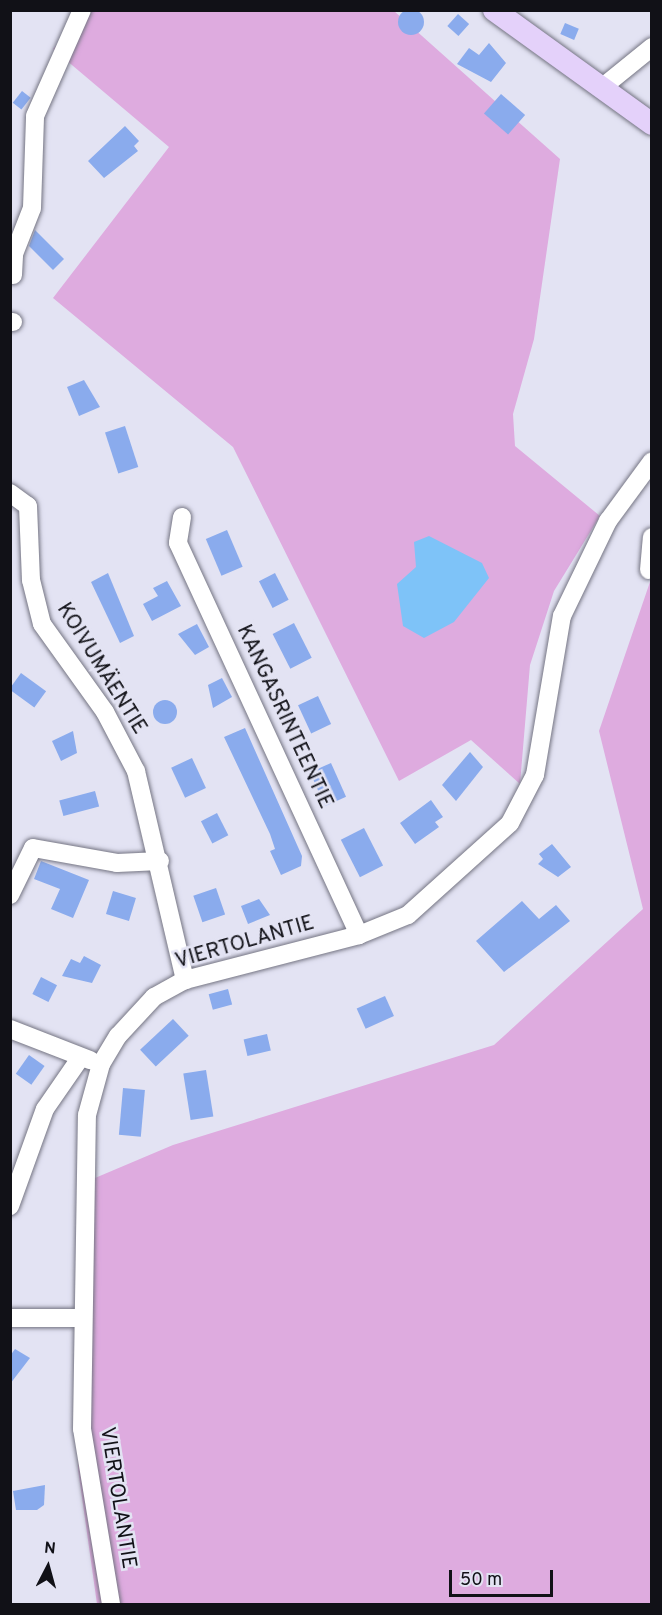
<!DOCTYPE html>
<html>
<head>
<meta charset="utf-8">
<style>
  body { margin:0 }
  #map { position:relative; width:662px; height:1615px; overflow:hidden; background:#e3e3f3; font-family:Overpass,sans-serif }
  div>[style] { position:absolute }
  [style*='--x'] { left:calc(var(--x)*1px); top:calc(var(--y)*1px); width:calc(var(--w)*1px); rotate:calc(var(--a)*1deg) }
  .green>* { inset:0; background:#deabdf }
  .water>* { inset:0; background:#7ec3f8 }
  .building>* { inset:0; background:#8aabed; transform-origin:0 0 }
  .round { border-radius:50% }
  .roads { filter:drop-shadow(0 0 2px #757583) drop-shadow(0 0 2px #757583) }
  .minor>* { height:18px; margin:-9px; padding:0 9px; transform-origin:9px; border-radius:9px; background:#fff }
  .major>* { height:22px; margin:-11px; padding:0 11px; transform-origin:11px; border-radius:11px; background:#e4d1fa }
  span { translate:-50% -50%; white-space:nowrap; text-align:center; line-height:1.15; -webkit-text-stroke:5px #e3e3f3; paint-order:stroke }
  .street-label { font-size:21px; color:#111117 }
  .frame { position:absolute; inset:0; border:12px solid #111117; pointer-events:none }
  .north { position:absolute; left:18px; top:1537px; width:60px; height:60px; -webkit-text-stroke:4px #e3e3f3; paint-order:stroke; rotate:6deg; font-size:16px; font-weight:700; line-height:24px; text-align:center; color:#111117 }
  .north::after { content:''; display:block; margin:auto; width:21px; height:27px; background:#111117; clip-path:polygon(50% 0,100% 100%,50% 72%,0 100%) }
  .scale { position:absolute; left:449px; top:1570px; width:104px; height:27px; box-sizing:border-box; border:3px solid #111117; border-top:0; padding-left:8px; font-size:18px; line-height:21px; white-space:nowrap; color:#111117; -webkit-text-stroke:4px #e3e3f3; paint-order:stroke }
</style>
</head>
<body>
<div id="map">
  <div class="green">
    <i style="clip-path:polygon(89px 11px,394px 11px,560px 159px,534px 339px,513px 414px,515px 446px,600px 516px,554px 591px,530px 665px,520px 784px,471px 740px,399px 781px,233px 447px,53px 298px,169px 147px,53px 49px)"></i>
    <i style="clip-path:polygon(651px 579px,651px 1604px,97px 1604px,78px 1469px,95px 1178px,173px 1145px,494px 1045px,643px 909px,599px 731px)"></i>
  </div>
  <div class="water">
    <i style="clip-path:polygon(429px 536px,482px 563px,489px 578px,454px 622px,424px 638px,403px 626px,397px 584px,416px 567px,414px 542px)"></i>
  </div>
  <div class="building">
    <i class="round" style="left:398px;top:9px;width:26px;height:26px"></i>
    <i style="left:458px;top:14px;width:15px;height:16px;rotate:42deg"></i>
    <i style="left:565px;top:23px;width:15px;height:12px;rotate:23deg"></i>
    <i style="clip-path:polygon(489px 43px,506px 63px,491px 82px,457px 64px,469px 48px,479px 55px)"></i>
    <i style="left:22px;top:91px;width:11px;height:15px;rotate:38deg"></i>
    <i style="left:501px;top:94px;width:32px;height:26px;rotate:41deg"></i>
    <i style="clip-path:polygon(125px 126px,139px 141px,134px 146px,138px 151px,104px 178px,88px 161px)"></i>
    <i style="clip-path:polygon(35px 230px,64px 259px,53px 270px,29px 246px)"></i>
    <i style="clip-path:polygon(84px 380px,100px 407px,79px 416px,67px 387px)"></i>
    <i style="left:125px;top:426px;width:43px;height:21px;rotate:72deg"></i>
    <i style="left:227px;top:530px;width:40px;height:23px;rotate:67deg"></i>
    <i style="clip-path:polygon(108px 573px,134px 636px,120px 643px,91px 582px)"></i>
    <i style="left:275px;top:573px;width:30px;height:18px;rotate:63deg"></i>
    <i style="clip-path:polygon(167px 581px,181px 606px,152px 621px,143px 604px,158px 596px,153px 588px)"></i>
    <i style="left:294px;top:623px;width:39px;height:24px;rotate:63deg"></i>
    <i style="clip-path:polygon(197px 624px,209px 647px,195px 655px,178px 634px)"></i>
    <i style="left:21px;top:673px;width:31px;height:20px;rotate:36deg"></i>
    <i style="clip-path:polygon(222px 678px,232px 697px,213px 708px,208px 685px)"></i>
    <i style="left:318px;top:696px;width:31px;height:22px;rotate:65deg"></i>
    <i class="round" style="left:153px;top:700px;width:24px;height:24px"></i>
    <i style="clip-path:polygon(245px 728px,302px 856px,301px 866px,281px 875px,270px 851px,275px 849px,270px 834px,224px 737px)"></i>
    <i style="clip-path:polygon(73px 731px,77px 753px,61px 761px,52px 741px)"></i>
    <i style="clip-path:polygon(470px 752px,483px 767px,456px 801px,442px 785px)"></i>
    <i style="left:192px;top:758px;width:33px;height:23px;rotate:65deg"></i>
    <i style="left:331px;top:763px;width:37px;height:23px;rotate:66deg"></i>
    <i style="left:95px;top:791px;width:16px;height:37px;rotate:75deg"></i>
    <i style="clip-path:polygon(431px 800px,443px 817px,435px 822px,439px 827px,415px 844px,400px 823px)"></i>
    <i style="left:217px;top:813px;width:25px;height:18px;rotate:63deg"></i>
    <i style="left:364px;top:828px;width:42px;height:26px;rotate:63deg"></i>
    <i style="clip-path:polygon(552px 844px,571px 867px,558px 877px,538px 864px,543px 859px,539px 854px)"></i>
    <i style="clip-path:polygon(41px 861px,89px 880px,73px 918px,51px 909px,60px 889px,34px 879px)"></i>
    <i style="left:216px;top:888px;width:28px;height:24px;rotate:71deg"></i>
    <i style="left:113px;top:891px;width:24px;height:24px;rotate:17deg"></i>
    <i style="clip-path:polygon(259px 899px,270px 915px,248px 924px,241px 906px)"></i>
    <i style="clip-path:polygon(522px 901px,539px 919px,556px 905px,570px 921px,504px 972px,476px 941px)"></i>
    <i style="clip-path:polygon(84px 956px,101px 965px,92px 983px,62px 976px,71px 959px,80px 963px)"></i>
    <i style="left:41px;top:977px;width:18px;height:19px;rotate:27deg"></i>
    <i style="left:228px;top:989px;width:16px;height:20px;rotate:75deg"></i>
    <i style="left:385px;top:996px;width:22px;height:31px;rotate:66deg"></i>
    <i style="left:173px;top:1019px;width:23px;height:45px;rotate:47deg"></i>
    <i style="left:267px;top:1034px;width:17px;height:24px;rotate:77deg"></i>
    <i style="left:29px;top:1055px;width:19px;height:23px;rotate:35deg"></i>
    <i style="left:206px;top:1070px;width:47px;height:23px;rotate:81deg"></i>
    <i style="left:123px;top:1088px;width:22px;height:47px;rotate:5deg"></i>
    <i style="clip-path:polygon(15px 1349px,30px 1358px,10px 1384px,10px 1356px)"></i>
    <i style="clip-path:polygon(45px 1485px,44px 1505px,37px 1510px,16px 1510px,13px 1491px)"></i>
  </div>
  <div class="roads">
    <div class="minor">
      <i style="--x:604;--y:86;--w:62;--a:-39.1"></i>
      <i style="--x:13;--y:275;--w:21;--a:-87"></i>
      <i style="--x:14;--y:254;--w:49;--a:-68.6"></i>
      <i style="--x:32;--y:208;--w:92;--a:-88.1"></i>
      <i style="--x:35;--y:116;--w:116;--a:-66.1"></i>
      <i style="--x:10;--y:322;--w:3;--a:0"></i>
      <i style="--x:10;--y:493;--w:22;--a:36"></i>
      <i style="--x:28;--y:506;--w:74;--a:87.7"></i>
      <i style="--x:31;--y:580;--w:45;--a:76"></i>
      <i style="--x:42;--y:624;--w:108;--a:54.4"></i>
      <i style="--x:105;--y:712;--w:67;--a:62.3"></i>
      <i style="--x:136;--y:771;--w:215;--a:76.8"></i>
      <i style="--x:182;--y:517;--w:26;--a:99"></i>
      <i style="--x:178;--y:543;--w:432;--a:65.2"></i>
      <i style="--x:649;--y:570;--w:33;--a:-85"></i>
      <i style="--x:10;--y:895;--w:52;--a:-63.9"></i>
      <i style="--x:33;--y:848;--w:85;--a:10.1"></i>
      <i style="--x:117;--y:863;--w:43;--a:-2.7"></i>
      <i style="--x:10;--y:1029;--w:86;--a:21.2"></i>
      <i style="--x:10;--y:1206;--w:103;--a:-70.2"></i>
      <i style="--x:45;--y:1109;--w:63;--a:-55.3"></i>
      <i style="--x:10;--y:1318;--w:71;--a:0"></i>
      <i style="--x:111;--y:1604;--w:177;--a:-99.4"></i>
      <i style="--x:82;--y:1429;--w:314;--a:-89.1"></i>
      <i style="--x:87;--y:1115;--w:53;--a:-74.6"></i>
      <i style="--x:101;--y:1064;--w:33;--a:-59"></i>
      <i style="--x:118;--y:1036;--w:53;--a:-47.3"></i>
      <i style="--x:154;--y:997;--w:35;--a:-29"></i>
      <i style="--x:185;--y:980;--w:180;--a:-14.5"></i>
      <i style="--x:359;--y:935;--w:53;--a:-22.2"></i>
      <i style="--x:408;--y:915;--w:137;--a:-42"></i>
      <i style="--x:510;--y:823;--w:54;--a:-62.5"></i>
      <i style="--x:535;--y:775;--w:161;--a:-80.4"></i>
      <i style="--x:562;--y:616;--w:106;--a:-64.2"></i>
      <i style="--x:608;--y:521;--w:74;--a:-53.7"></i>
    </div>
    <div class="major">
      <i style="--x:494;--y:10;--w:195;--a:35.8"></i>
    </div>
  </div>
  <div class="street-label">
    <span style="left:101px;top:669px;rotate:58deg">KOIVUMÄENTIE</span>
    <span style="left:284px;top:717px;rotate:65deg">KANGASRINTEENTIE</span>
    <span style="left:245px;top:943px;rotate:-16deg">VIERTOLANTIE</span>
    <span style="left:117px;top:1498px;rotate:81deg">VIERTOLANTIE</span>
  </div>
  <div class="frame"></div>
  <div class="north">N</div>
  <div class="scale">50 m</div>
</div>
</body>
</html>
